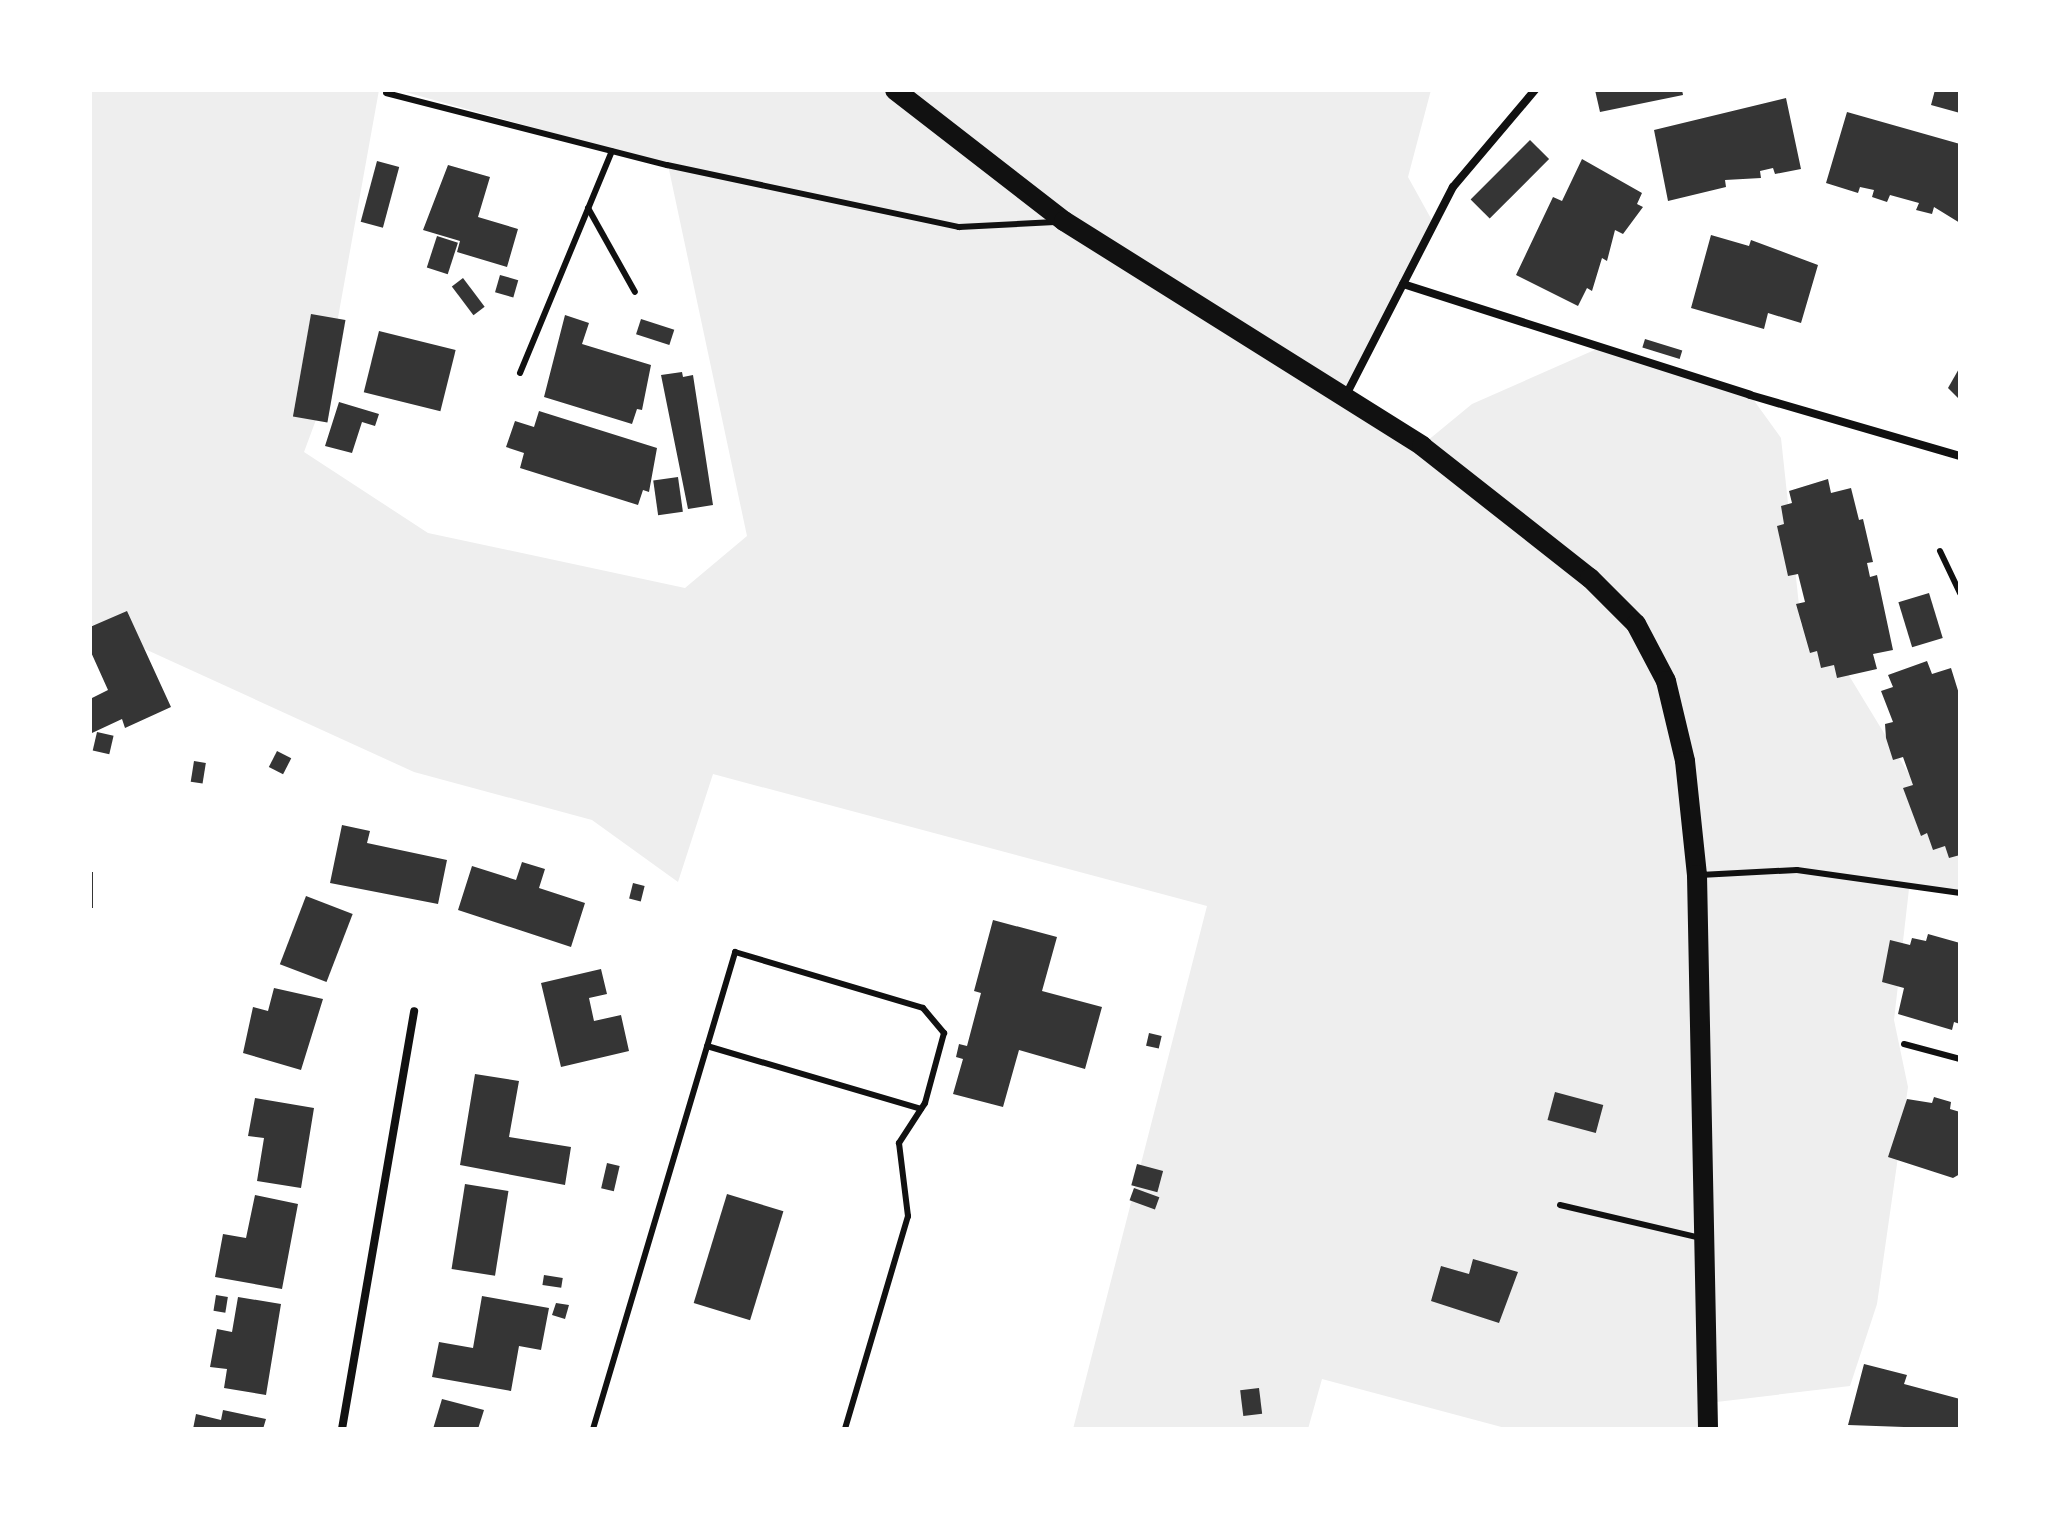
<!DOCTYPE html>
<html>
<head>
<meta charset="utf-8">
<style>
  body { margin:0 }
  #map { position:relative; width:2050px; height:1519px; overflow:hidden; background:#fff; font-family:"IBM Plex Serif",serif }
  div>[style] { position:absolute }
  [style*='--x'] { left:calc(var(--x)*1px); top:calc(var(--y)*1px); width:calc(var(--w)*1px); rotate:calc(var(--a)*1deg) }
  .green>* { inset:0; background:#eee }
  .building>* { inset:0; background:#353535; transform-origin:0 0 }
  .service>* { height:6px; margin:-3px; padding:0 3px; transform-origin:3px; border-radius:3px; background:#111 }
  .minor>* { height:8px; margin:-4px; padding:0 4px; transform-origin:4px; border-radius:4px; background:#111 }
  .primary>* { height:20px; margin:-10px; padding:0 10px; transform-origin:10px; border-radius:10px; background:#111 }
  span { translate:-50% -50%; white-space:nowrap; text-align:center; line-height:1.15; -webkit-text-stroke:8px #fff; paint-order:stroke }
  .frame { position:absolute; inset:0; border:92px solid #fff; pointer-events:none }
</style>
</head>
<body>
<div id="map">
  <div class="green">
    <i style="clip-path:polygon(90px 90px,379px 90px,323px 401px,304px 452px,428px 533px,685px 588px,747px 536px,668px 165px,398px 90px,1431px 90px,1408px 177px,1434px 224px,1346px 395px,1421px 446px,1472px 404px,1599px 348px,1750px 395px,1781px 438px,1801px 624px,1845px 669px,1960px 858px,1960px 893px,1909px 889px,1894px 1020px,1908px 1087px,1877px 1304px,1850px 1386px,1708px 1403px,1708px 1429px,1509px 1429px,1322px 1379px,1308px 1429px,1073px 1429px,1207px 906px,713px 774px,678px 882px,592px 820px,414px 772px,90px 624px)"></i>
  </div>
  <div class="building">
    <i style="clip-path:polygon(1595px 90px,1682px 90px,1683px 95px,1600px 112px)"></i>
    <i style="clip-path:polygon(1935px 90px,1960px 90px,1960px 113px,1931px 105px)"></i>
    <i style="clip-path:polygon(1786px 98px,1801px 169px,1775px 174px,1773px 168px,1760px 171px,1761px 178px,1725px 180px,1726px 187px,1668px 201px,1654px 130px)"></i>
    <i style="clip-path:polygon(1847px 112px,1960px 144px,1960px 223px,1934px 207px,1932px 214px,1916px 210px,1919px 203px,1890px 195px,1887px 202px,1872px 197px,1874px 190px,1860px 187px,1858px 193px,1826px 183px)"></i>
    <i style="left:1530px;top:140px;width:27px;height:84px;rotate:45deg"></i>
    <i style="clip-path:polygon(1582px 159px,1642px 193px,1637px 204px,1643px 207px,1623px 234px,1615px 230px,1607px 261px,1602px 258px,1592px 291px,1587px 288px,1578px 306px,1516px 275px,1553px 197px,1562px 201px)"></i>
    <i style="left:377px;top:161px;width:23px;height:63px;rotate:15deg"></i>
    <i style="clip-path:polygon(448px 165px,490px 177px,478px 217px,518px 229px,507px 267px,457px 252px,460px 241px,423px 230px)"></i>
    <i style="clip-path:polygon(1711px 235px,1749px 246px,1751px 240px,1818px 265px,1801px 323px,1768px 313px,1764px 329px,1691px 308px)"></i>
    <i style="left:437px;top:236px;width:22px;height:33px;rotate:18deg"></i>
    <i style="left:500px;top:275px;width:19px;height:18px;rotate:16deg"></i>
    <i style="left:463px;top:278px;width:36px;height:14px;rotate:53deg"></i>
    <i style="left:311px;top:314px;width:35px;height:104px;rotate:10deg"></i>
    <i style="clip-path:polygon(565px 315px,589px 323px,582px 344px,651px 365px,642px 410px,637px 409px,632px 424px,544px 397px)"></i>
    <i style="left:641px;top:319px;width:35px;height:16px;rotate:18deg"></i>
    <i style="left:379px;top:331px;width:79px;height:63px;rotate:14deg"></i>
    <i style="left:1645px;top:339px;width:39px;height:9px;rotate:17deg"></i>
    <i style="clip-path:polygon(1960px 367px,1960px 400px,1948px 388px)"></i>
    <i style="clip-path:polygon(682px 372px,683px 377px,693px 375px,713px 505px,688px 509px,661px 375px)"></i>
    <i style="clip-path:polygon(339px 402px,379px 414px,375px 426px,362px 422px,352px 453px,325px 446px)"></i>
    <i style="clip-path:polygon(539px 411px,657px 448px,649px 492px,643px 490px,638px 505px,520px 468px,524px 453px,506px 447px,515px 421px,534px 427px)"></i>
    <i style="left:678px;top:477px;width:35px;height:25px;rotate:82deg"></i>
    <i style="clip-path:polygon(1828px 479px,1831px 493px,1851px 488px,1859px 520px,1863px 519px,1873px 562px,1867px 563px,1870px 577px,1877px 575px,1893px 650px,1873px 654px,1877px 669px,1837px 678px,1834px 665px,1821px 668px,1817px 651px,1810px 653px,1796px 604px,1805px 602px,1798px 574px,1788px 576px,1777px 526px,1784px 524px,1781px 506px,1792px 503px,1789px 491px)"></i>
    <i style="left:1929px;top:593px;width:47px;height:32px;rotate:73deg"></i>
    <i style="clip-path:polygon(127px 611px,171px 707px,125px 728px,122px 719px,92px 733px,90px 699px,108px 690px,90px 650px,90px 627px)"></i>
    <i style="clip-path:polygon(1927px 661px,1932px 674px,1951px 668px,1960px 697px,1960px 855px,1949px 858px,1945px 846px,1933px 850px,1927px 833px,1921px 836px,1903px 788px,1913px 785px,1903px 757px,1893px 760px,1886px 738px,1885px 724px,1893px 722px,1881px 691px,1893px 687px,1888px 675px)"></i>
    <i style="left:97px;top:732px;width:17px;height:19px;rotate:13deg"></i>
    <i style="left:277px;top:751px;width:16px;height:18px;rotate:27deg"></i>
    <i style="left:194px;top:761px;width:12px;height:21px;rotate:9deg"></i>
    <i style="clip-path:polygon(342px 825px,370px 831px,367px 843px,447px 860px,438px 904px,330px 883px)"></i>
    <i style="clip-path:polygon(522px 862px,545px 869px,539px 888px,585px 903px,571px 947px,458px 910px,472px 866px,516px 880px)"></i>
    <i style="left:90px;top:872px;width:3px;height:36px"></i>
    <i style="left:633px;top:883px;width:12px;height:16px;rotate:14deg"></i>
    <i style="left:306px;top:896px;width:50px;height:73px;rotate:21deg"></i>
    <i style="clip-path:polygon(993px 920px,1057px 937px,1042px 991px,1102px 1007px,1085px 1069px,1019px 1050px,1003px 1107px,953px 1094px,963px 1059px,956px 1057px,959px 1044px,967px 1046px,981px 993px,974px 991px)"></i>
    <i style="clip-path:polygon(1928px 934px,1960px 943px,1960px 1024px,1954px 1022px,1952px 1030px,1898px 1014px,1904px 988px,1882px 982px,1890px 940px,1910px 945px,1912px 938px,1926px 941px)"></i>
    <i style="clip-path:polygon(601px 969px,607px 994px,589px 998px,594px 1021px,621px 1015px,629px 1051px,561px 1067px,541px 983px)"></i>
    <i style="clip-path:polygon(274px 988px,323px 999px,301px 1070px,243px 1053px,253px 1007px,268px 1011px)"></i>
    <i style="left:1149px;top:1033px;width:13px;height:13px;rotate:13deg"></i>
    <i style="clip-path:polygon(475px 1074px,519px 1081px,509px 1137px,571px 1147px,565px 1185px,460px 1165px)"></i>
    <i style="left:1555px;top:1092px;width:50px;height:29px;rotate:15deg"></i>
    <i style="clip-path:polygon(1934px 1097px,1951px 1102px,1950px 1109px,1960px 1112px,1960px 1174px,1953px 1178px,1888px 1157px,1907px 1099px,1932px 1103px)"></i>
    <i style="clip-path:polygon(255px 1098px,314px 1108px,301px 1188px,257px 1181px,264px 1138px,248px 1136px)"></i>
    <i style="left:607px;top:1163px;width:13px;height:26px;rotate:13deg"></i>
    <i style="left:1137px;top:1164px;width:27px;height:22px;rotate:15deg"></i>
    <i style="left:465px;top:1184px;width:44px;height:86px;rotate:9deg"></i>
    <i style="left:1134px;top:1188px;width:27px;height:13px;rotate:20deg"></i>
    <i style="left:727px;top:1194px;width:59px;height:114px;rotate:17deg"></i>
    <i style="clip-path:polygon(255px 1195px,298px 1204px,282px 1289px,215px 1277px,223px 1234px,246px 1238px)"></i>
    <i style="clip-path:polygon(1473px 1259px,1518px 1272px,1499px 1323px,1431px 1301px,1441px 1266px,1469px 1274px)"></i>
    <i style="left:544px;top:1275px;width:19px;height:10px;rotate:9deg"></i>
    <i style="left:216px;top:1295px;width:12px;height:16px;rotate:9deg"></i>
    <i style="clip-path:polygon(482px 1296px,549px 1308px,541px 1350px,519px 1346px,511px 1391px,432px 1377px,439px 1342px,473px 1348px)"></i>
    <i style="clip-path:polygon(238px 1297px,281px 1304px,266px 1395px,224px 1388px,227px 1369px,210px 1367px,217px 1329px,232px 1332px)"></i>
    <i style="clip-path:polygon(556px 1303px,569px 1305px,565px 1319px,552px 1315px)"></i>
    <i style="clip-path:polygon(1864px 1364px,1907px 1375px,1904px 1384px,1960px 1399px,1960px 1429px,1848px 1425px)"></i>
    <i style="left:1259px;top:1388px;width:26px;height:19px;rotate:83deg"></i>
    <i style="clip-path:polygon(442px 1399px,484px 1410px,478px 1429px,433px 1429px)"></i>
    <i style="clip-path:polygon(223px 1410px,266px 1419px,263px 1429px,193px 1429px,196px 1414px,221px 1420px)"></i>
  </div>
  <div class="service">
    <i style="--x:386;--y:93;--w:290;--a:14.4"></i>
    <i style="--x:667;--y:165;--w:299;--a:12"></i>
    <i style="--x:959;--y:227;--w:96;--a:-3"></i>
    <i style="--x:588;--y:208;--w:96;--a:60.8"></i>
    <i style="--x:520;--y:373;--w:240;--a:-67.5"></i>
    <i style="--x:1940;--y:551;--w:47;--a:64.5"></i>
    <i style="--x:1700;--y:875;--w:97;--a:-3"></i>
    <i style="--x:1797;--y:870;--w:165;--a:8"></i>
    <i style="--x:1904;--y:1044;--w:58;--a:15"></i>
    <i style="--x:707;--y:1046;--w:223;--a:16.4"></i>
    <i style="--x:1560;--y:1205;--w:145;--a:13.2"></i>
    <i style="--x:593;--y:1429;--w:498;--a:-73.4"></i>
    <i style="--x:735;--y:952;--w:196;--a:16.6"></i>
    <i style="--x:923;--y:1008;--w:33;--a:50"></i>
    <i style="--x:944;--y:1033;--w:73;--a:105.2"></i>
    <i style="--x:925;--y:1103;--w:48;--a:123"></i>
    <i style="--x:899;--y:1143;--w:74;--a:83"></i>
    <i style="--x:908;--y:1216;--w:222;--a:106.5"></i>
  </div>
  <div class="minor">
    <i style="--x:1403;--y:284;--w:364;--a:17.7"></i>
    <i style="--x:1750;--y:395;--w:219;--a:16.2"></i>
    <i style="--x:1346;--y:395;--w:234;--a:-62.8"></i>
    <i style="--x:1453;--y:187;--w:127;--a:-49.8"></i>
    <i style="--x:342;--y:1429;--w:424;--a:-80.2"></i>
  </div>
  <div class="primary">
    <i style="--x:895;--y:90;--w:214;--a:37.8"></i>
    <i style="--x:1064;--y:221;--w:423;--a:32.1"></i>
    <i style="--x:1422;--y:446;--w:214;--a:38.2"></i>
    <i style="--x:1590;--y:578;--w:65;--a:45"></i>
    <i style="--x:1636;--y:624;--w:64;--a:62.2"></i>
    <i style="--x:1666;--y:681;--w:82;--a:76.6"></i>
    <i style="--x:1685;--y:761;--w:115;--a:84"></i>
    <i style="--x:1697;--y:875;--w:554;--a:88.86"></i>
  </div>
  <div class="frame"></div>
</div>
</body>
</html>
